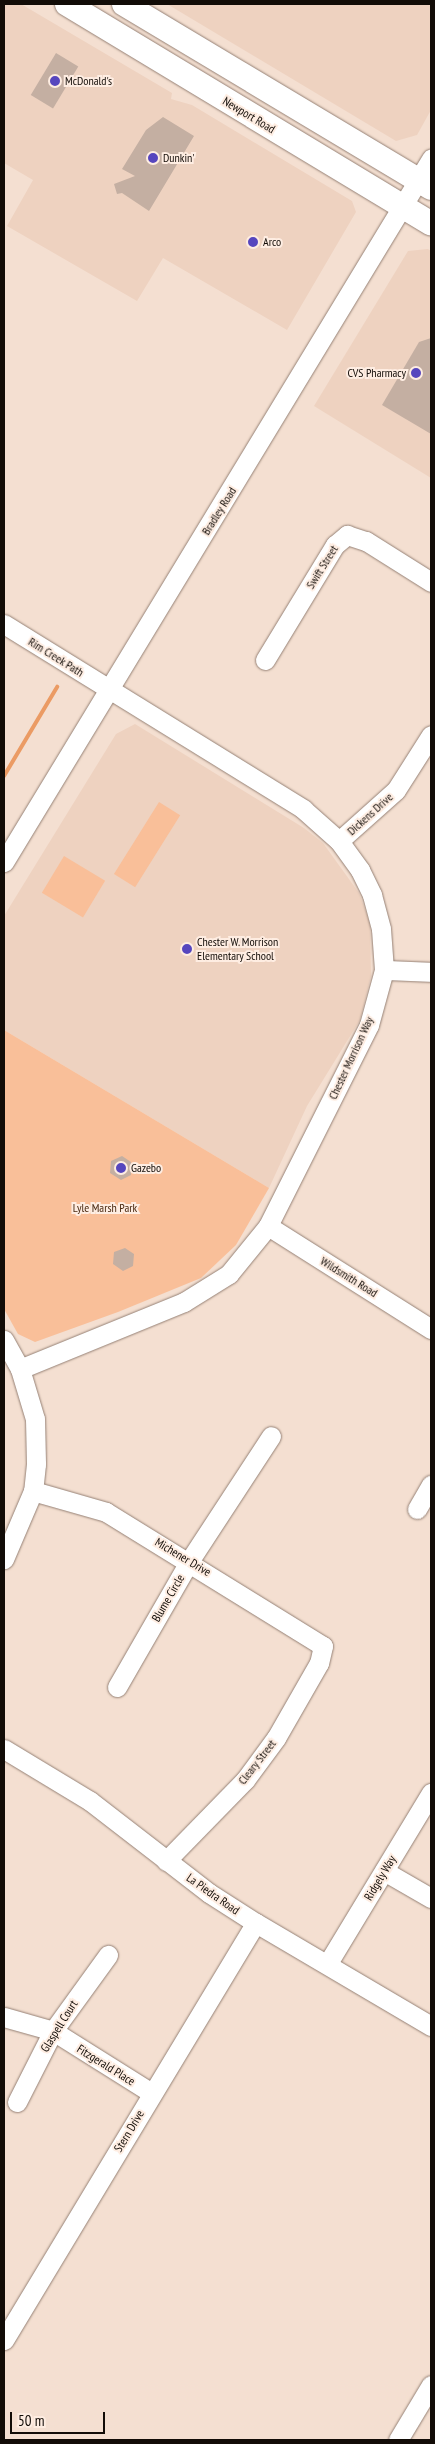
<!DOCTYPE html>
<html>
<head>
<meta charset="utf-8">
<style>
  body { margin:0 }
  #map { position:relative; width:435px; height:2444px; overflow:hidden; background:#f4dfd1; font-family:"PT Sans Narrow",sans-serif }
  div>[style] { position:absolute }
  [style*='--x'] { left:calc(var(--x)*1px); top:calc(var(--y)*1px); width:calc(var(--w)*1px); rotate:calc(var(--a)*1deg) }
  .built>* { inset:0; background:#eed2c0 }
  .green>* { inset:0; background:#f9bf99; transform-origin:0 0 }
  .stream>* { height:4px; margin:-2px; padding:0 2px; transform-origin:2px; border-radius:2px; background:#eb9b64 }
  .building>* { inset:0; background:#c4afa2; transform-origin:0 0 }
  .roads { filter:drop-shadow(0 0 1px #958175) drop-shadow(0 0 1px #958175) }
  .minor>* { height:19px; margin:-9.5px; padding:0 9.5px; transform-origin:9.5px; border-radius:9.5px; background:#fff }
  .major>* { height:24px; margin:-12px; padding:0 12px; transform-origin:12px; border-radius:12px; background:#fff }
  .dots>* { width:14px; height:14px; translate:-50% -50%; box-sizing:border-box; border:2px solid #feede2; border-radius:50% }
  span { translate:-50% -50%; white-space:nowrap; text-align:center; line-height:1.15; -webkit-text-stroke:4px #feede2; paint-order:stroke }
  .poi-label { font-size:12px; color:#120c07 }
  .left { translate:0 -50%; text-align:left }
  .right { translate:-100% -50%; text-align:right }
  .street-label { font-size:12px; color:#120c07 }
  .park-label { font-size:12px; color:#492911 }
  .frame { position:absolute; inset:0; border:5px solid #120c07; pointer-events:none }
  .scale { position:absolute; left:10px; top:2412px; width:95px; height:22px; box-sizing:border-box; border:2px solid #120c07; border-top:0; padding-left:6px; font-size:15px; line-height:18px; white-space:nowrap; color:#120c07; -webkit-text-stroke:4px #feede2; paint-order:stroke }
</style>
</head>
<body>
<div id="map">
  <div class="built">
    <i style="clip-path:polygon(4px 4px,21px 4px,172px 93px,171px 99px,192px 105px,352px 201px,356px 212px,287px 330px,163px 258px,137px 301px,7px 226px,33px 180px,4px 163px)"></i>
    <i style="clip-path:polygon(167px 4px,431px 4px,431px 110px,417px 135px,396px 141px)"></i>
    <i style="clip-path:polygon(428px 249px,431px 251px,431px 478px,314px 406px,408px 251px)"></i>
    <i style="clip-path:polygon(135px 724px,304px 828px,323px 843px,359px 893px,370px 923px,371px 976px,360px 1020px,307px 1106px,269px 1188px,4px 1030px,4px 916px,116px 734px)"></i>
  </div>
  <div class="green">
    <i style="left:159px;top:802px;width:25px;height:85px;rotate:32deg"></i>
    <i style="left:64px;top:856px;width:48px;height:43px;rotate:31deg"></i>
    <i style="clip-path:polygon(4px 1030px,269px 1188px,236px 1245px,201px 1278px,118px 1312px,35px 1342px,18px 1334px,4px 1309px)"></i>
  </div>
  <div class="stream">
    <i style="--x:4;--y:776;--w:104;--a:-59.2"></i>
  </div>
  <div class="building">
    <i style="left:56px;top:53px;width:26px;height:49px;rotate:31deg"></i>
    <i style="clip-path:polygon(163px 117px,194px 136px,149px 211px,122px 193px,117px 194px,114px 184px,135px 176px,122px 169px,146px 130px)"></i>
    <i style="clip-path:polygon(431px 338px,431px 434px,382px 405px,419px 342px)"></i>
    <i style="clip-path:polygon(122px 1156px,131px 1162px,131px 1175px,121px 1180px,110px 1173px,111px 1161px)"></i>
    <i style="clip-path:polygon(125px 1248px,134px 1254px,133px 1266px,123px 1271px,113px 1264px,114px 1252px)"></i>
  </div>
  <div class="roads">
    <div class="minor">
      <i style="--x:4;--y:624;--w:352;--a:31.7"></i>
      <i style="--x:303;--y:809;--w:48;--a:41.6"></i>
      <i style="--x:339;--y:841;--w:36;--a:54"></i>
      <i style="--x:360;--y:870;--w:28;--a:64"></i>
      <i style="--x:372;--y:895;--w:35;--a:75"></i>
      <i style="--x:381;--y:929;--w:41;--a:85.8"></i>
      <i style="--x:384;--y:970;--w:57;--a:105.3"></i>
      <i style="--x:369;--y:1025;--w:225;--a:116.7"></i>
      <i style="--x:268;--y:1226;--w:62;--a:129.1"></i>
      <i style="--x:229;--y:1274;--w:53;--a:148.1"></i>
      <i style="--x:184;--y:1302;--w:177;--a:157.8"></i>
      <i style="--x:265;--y:660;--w:135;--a:-58.7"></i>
      <i style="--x:335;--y:545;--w:16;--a:-40"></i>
      <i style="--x:347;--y:535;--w:20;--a:18"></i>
      <i style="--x:366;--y:541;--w:77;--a:32.2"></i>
      <i style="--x:339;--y:841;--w:76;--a:-41.8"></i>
      <i style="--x:396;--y:790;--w:65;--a:-57.5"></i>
      <i style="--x:4;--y:862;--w:823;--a:-58.73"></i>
      <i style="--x:384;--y:970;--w:47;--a:2.4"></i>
      <i style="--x:268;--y:1226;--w:193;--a:32.3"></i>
      <i style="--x:4;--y:1340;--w:33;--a:61"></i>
      <i style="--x:20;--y:1369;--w:52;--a:73.3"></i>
      <i style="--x:35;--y:1419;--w:45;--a:88.7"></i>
      <i style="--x:36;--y:1464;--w:27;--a:96"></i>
      <i style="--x:33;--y:1491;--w:74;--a:113.1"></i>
      <i style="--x:33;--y:1491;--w:76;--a:16"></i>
      <i style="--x:106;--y:1512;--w:255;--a:31.7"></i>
      <i style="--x:323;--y:1646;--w:17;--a:103"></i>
      <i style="--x:319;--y:1663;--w:86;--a:119.8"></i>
      <i style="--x:276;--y:1738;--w:52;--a:126.4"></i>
      <i style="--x:245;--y:1780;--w:113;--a:134.3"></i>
      <i style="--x:417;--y:1509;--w:28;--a:-60"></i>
      <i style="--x:117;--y:1687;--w:146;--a:-60.1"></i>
      <i style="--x:190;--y:1560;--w:148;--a:-56.8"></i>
      <i style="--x:4;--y:1749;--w:100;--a:31.2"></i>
      <i style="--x:90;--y:1801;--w:150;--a:37.7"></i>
      <i style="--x:209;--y:1893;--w:56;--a:32.6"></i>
      <i style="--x:256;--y:1923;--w:203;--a:30.5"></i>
      <i style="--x:384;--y:1871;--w:54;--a:29.9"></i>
      <i style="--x:328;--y:1963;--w:199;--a:-58.8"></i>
      <i style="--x:4;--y:2017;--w:51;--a:15.9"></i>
      <i style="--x:53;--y:2031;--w:117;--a:32.1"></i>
      <i style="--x:17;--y:2102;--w:80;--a:-63.1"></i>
      <i style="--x:53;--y:2031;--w:94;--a:-54.1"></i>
      <i style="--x:4;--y:2340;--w:487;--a:-58.9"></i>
      <i style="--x:398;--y:2440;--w:64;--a:-59"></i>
    </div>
    <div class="major">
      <i style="--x:67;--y:4;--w:425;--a:31.1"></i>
      <i style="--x:124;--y:4;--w:358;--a:30.9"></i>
    </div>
  </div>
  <div class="dots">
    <i style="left:55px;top:81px;background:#5646be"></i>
    <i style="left:153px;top:158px;background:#5646be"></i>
    <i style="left:253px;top:242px;background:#5646be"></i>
    <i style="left:416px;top:373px;background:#5646be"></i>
    <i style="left:187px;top:949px;background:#5646be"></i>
    <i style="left:121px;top:1168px;background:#5646be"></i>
  </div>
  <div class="poi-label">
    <span class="left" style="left:65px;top:81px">McDonald's</span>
    <span class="left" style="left:163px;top:158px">Dunkin'</span>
    <span class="left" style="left:263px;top:242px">Arco</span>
    <span class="right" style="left:406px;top:373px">CVS Pharmacy</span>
    <span class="left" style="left:197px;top:949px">Chester W. Morrison<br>Elementary School</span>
    <span class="left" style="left:131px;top:1168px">Gazebo</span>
  </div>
  <div class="street-label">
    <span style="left:249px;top:115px;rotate:31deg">Newport Road</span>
    <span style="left:219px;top:511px;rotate:-58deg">Bradley Road</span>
    <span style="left:322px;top:567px;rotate:-58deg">Swift Street</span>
    <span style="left:56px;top:657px;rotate:32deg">Rim Creek Path</span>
    <span style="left:370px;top:814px;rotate:-42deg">Dickens Drive</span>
    <span style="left:351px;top:1058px;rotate:-65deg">Chester Morrison Way</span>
    <span style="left:349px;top:1277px;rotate:32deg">Wildsmith Road</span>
    <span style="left:183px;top:1557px;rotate:31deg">Michener Drive</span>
    <span style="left:168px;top:1598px;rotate:-60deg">Blume Circle</span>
    <span style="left:257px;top:1762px;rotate:-52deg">Cleary Street</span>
    <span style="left:380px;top:1878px;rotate:-59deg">Ridgely Way</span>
    <span style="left:213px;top:1894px;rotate:35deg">La Piedra Road</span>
    <span style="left:59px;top:2026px;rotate:-58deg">Glaspell Court</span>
    <span style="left:106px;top:2065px;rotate:32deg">Fitzgerald Place</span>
    <span style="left:129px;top:2131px;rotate:-59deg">Stern Drive</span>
  </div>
  <div class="park-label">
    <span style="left:105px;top:1208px">Lyle Marsh Park</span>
  </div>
  <div class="frame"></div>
  <div class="scale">50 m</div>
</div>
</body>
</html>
